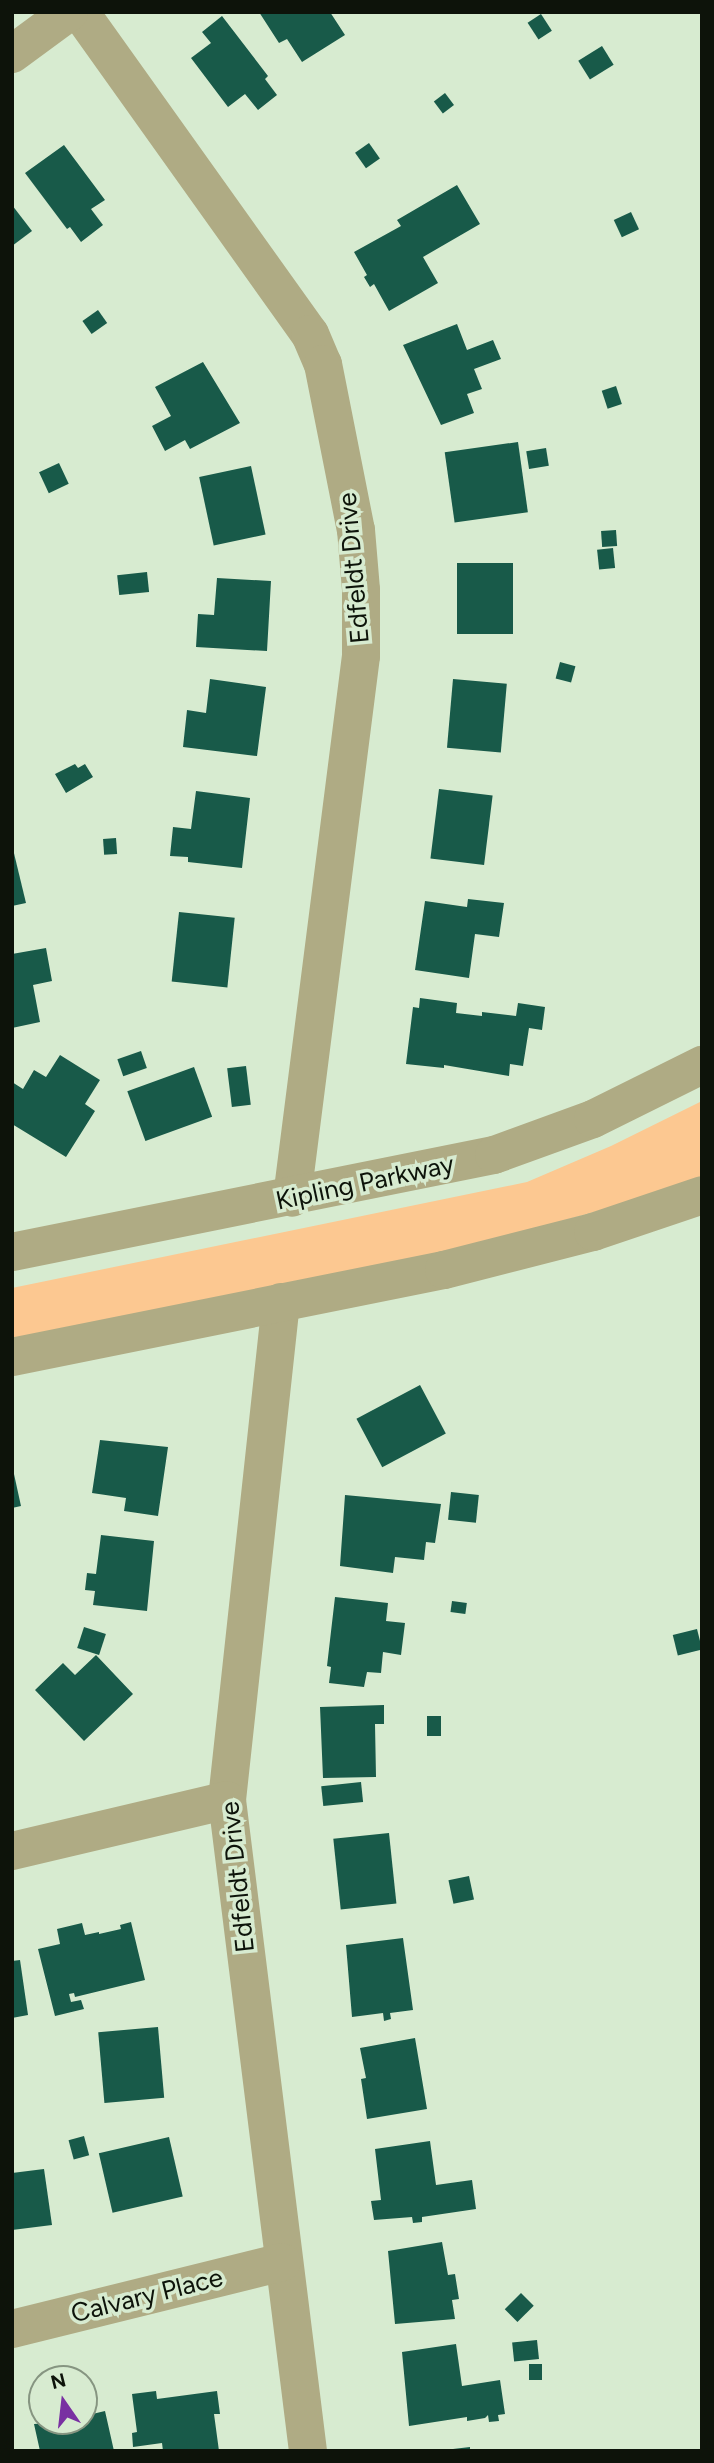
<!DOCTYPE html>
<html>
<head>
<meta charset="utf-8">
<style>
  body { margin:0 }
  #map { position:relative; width:714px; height:2463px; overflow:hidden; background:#d7ebd0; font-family:Figtree,sans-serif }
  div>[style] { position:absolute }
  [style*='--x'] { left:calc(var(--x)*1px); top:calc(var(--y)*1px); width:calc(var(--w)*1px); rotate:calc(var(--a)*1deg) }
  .green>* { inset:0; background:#fcc891 }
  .building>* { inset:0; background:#185a49; transform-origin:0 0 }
  .minor>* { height:38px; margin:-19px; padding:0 19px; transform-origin:19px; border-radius:19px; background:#afab84 }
  .tertiary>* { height:38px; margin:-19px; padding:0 19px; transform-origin:19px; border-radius:19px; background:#afab84 }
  span { translate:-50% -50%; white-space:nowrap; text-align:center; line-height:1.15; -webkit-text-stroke:7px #d7ebd0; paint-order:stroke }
  .street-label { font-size:26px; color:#0d130a }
  .frame { position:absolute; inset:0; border:14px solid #0d130a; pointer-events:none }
  .north { position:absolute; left:28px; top:2365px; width:70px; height:70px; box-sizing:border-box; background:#d7ebd0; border:2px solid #869581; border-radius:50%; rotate:346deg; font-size:19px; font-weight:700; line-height:28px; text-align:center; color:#0d130a }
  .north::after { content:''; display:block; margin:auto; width:24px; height:32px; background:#7930a2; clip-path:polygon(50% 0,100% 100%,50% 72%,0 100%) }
</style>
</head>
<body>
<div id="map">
  <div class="green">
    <i style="clip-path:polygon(702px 1101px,702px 1182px,393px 1268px,12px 1344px,12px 1288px,527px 1182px,611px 1146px)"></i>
  </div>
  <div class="building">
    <i style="clip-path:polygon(259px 12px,330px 12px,345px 35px,302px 62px,287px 39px,279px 43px)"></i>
    <i style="left:541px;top:14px;width:20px;height:16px;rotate:57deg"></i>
    <i style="clip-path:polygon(222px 16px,268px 76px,265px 79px,277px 95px,258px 110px,245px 94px,228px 107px,191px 58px,211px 43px,202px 32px)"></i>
    <i style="left:602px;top:46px;width:22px;height:28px;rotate:58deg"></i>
    <i style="left:445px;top:93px;width:15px;height:14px;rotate:53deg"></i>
    <i style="left:369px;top:143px;width:19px;height:17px;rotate:55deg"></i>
    <i style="clip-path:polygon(64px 145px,105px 200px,91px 209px,103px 225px,81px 242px,70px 227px,67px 229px,25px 173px)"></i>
    <i style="clip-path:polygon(457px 185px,480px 224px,423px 257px,438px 283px,389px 311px,374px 284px,370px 287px,364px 277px,367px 275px,354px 252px,401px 226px,397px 220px)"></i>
    <i style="clip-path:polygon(12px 205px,32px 231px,12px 246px)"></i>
    <i style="left:631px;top:212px;width:19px;height:19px;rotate:65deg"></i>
    <i style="left:98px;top:310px;width:16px;height:19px;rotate:55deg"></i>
    <i style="clip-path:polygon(457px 324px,467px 350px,493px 340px,501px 359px,474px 369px,482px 389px,467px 394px,474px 413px,441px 425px,403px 345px)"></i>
    <i style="clip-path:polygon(203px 362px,240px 423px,190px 449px,185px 440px,165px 451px,152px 426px,171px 416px,155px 387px)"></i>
    <i style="left:616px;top:386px;width:19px;height:15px;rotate:72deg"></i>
    <i style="left:518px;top:442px;width:71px;height:74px;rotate:82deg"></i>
    <i style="left:546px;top:448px;width:18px;height:20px;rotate:81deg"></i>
    <i style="left:59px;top:463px;width:23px;height:22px;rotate:65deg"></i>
    <i style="left:251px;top:466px;width:70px;height:53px;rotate:78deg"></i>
    <i style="left:616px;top:530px;width:16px;height:15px;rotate:86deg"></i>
    <i style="left:613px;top:548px;width:20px;height:16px;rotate:84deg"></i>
    <i style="left:513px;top:563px;width:71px;height:56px;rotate:90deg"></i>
    <i style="left:147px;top:572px;width:20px;height:30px;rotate:84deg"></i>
    <i style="clip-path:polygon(217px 578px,271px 581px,267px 651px,196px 647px,198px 614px,214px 615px)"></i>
    <i style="left:560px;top:662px;width:16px;height:17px;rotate:15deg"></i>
    <i style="clip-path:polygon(210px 679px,266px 687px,257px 756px,183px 747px,187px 710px,206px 713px)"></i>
    <i style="left:453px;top:679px;width:54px;height:69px;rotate:5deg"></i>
    <i style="clip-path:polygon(75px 764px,78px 768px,85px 764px,93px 777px,66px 793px,55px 774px)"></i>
    <i style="left:439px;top:789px;width:54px;height:70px;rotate:7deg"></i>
    <i style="clip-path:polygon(196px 791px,250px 798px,242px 868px,188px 862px,188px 857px,170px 856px,173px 827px,191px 829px)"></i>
    <i style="left:116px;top:838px;width:16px;height:13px;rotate:86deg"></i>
    <i style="clip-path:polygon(12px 845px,26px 903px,12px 906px)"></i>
    <i style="clip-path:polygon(468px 899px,504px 903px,499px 937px,475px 934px,469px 978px,415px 970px,425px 901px,467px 907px)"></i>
    <i style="left:179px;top:912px;width:56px;height:70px;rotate:6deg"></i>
    <i style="clip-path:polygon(46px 948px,52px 981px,33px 985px,40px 1022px,12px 1028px,12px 954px)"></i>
    <i style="clip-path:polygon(420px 998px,457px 1003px,456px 1013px,482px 1016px,482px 1012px,516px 1016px,518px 1003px,545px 1007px,542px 1030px,529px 1028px,523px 1066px,510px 1064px,509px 1076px,444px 1065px,444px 1068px,406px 1064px,413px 1007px,419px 1008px)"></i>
    <i style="left:141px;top:1051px;width:18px;height:25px;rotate:71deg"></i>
    <i style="clip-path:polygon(60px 1055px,100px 1080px,85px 1104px,95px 1111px,66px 1157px,12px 1124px,12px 1082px,23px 1089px,34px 1070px,46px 1077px)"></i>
    <i style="left:246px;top:1066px;width:39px;height:19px;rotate:83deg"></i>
    <i style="left:194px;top:1067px;width:53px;height:71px;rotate:70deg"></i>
    <i style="left:420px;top:1385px;width:55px;height:72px;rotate:62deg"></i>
    <i style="clip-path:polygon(100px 1440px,168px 1447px,158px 1516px,124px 1511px,126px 1498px,92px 1493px)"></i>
    <i style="clip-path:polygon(12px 1465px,21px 1506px,12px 1508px)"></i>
    <i style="left:451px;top:1492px;width:28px;height:28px;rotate:6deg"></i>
    <i style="clip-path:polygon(345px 1495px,441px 1504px,435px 1543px,426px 1542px,424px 1560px,395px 1557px,393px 1573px,340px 1566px)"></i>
    <i style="clip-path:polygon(101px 1535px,154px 1541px,147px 1611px,93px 1605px,95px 1591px,85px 1590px,87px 1573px,96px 1574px)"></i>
    <i style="clip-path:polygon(335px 1597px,388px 1603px,386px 1621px,405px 1623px,401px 1655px,383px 1652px,381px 1673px,367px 1672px,364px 1687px,329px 1683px,331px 1667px,327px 1666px)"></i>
    <i style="left:452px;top:1601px;width:15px;height:11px;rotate:8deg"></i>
    <i style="left:84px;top:1627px;width:23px;height:22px;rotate:18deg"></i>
    <i style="left:697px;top:1629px;width:21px;height:25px;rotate:76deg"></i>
    <i style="clip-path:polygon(96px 1655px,133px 1694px,84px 1741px,35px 1690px,63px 1663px,75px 1675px)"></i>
    <i style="clip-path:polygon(384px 1705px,384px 1724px,375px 1724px,376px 1777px,323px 1778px,320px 1707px)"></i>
    <i style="left:441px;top:1716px;width:20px;height:14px;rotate:90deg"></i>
    <i style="left:361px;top:1782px;width:20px;height:40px;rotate:84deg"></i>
    <i style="left:389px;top:1833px;width:71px;height:56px;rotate:84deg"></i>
    <i style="left:469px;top:1876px;width:24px;height:21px;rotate:78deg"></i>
    <i style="clip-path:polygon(131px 1922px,145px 1980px,75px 1997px,74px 1993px,69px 1994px,71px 2002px,81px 2000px,84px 2009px,55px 2016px,38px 1949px,60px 1944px,57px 1929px,82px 1923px,85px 1935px,99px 1932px,99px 1934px,121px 1929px,120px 1925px)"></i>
    <i style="clip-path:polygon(403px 1938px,413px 2010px,390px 2013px,391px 2019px,384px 2021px,383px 2013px,352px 2017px,346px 1945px)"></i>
    <i style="clip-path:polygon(20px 1960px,28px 2015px,12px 2018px,12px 1961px)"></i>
    <i style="left:158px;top:2027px;width:71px;height:60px;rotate:85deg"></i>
    <i style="clip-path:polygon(415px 2038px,427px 2109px,367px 2119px,361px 2079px,366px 2078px,360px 2048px)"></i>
    <i style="left:84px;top:2136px;width:20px;height:16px;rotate:75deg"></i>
    <i style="left:169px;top:2137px;width:61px;height:72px;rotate:77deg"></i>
    <i style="clip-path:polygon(430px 2141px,436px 2185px,472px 2180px,476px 2209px,422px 2217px,422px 2222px,413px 2223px,412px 2217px,374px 2220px,371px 2201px,381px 2200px,375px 2149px)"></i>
    <i style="clip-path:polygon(44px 2169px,52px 2225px,12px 2230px,12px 2173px)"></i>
    <i style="clip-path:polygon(442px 2242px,448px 2275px,455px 2274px,459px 2299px,452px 2300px,455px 2319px,395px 2324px,388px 2251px)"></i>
    <i style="left:521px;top:2293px;width:18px;height:23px;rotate:45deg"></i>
    <i style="left:537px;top:2340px;width:19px;height:25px;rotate:84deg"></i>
    <i style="clip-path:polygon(456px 2344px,462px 2386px,500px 2380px,505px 2414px,498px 2415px,499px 2421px,489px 2422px,488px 2415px,485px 2418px,467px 2421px,467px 2417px,409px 2426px,402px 2352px)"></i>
    <i style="left:542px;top:2364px;width:16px;height:13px;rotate:90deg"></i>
    <i style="clip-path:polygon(156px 2391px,157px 2399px,217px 2391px,220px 2414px,214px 2414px,219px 2451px,163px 2451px,162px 2443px,133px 2447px,132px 2433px,137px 2432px,132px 2394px)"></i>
    <i style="clip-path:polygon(105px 2411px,114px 2451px,40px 2451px,34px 2424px,84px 2421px,84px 2416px)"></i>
    <i style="clip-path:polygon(470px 2447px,470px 2451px,453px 2451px,453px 2449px)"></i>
  </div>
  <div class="minor">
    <i style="--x:80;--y:12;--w:396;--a:54.5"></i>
    <i style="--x:310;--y:334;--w:33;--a:67"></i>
    <i style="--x:323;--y:364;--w:169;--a:78.8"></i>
    <i style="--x:356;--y:530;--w:60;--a:85.2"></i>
    <i style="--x:361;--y:590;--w:66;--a:90"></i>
    <i style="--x:361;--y:656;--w:546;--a:97.26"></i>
    <i style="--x:12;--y:54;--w:71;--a:-36.4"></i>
    <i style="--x:281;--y:1302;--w:501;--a:96.19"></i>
    <i style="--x:227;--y:1800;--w:656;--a:82.91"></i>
    <i style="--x:12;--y:1851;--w:221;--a:-13.3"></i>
    <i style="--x:12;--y:2329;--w:278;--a:-13.9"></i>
  </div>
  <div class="tertiary">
    <i style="--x:12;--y:1252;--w:492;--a:-11.4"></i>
    <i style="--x:494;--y:1155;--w:105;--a:-20"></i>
    <i style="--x:593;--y:1119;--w:122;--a:-26.4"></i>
    <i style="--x:12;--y:1357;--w:441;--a:-11.4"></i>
    <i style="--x:444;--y:1270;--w:154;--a:-14.3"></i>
    <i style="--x:593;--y:1232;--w:115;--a:-18.7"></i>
  </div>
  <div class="street-label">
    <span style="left:354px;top:568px;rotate:-95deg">Edfeldt Drive</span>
    <span style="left:365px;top:1183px;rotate:-12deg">Kipling Parkway</span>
    <span style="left:238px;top:1877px;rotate:-96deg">Edfeldt Drive</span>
    <span style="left:147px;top:2296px;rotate:-14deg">Calvary Place</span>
  </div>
  <div class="frame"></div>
  <div class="north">N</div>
</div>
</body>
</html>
